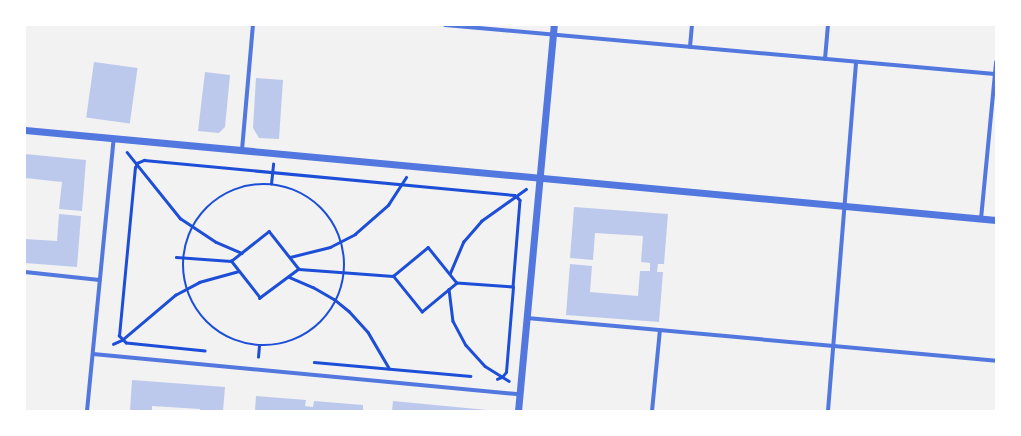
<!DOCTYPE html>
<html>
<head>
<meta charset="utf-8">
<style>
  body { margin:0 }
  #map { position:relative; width:1021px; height:436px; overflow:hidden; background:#f2f2f2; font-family:Helvetica,sans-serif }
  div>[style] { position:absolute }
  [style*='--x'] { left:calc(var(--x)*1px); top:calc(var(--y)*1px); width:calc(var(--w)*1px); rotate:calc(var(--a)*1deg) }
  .building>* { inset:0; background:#bdc9ec; transform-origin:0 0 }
  .path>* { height:2.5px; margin:-1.25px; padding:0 1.25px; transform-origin:1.25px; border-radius:1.25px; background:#1d4ed8 }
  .path>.ring { margin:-1.25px; padding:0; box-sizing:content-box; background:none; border:2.5px solid #1d4ed8; border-radius:50% }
  .minor>* { height:4px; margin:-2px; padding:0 2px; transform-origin:2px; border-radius:2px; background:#5277de }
  .tertiary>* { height:7px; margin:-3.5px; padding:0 3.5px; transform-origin:3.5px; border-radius:3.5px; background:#5277de }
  span { translate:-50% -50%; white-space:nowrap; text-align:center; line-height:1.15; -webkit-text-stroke:4px #fff; paint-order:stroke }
  .frame { position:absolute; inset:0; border:26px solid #fff; pointer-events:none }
</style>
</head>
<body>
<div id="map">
  <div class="building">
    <i style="left:94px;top:62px;width:44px;height:56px;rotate:8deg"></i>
    <i style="clip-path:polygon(205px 72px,230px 75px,225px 127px,219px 133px,198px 131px)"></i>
    <i style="clip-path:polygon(256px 78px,283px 80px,279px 139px,259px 138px,253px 128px)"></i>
    <i style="clip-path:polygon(25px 154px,86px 160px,82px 211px,59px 209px,62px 182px,25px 178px)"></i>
    <i style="clip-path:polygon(574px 207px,668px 214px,664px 264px,658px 264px,657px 272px,663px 272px,659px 322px,566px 315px,570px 264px,592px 266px,590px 292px,638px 296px,640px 271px,650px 271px,650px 263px,641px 262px,643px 236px,595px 233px,593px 260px,570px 258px)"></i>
    <i style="clip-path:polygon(59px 214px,81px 216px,77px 267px,25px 263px,25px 239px,57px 241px)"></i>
    <i style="clip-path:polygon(132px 380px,225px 387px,223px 411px,200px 411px,200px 409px,152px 406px,152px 411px,130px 411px)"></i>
    <i style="clip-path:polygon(256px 396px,306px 400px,305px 406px,313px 407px,314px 401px,363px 405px,363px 411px,255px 411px)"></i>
    <i style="clip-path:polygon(393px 401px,487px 410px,487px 411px,392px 411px)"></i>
  </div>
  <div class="path">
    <i style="--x:127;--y:152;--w:85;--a:51.2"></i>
    <i style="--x:180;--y:218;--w:43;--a:33.7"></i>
    <i style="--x:216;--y:242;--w:28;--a:23"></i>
    <i style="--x:271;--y:184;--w:20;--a:-84"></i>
    <i class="ring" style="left:183px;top:184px;width:159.5px;height:159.5px"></i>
    <i style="--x:269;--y:231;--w:48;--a:51.7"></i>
    <i style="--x:299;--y:269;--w:49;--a:143.4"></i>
    <i style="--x:260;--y:298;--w:47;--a:-128.1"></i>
    <i style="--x:231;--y:261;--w:48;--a:-38.3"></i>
    <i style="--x:428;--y:247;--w:46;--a:51.1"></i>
    <i style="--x:457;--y:283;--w:45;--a:140.4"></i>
    <i style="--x:422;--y:312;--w:46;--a:-128.9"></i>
    <i style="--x:393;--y:276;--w:45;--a:-39.6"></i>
    <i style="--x:176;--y:257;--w:55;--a:4.2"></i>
    <i style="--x:290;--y:257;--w:41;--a:-14"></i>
    <i style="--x:330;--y:247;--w:28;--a:-27"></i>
    <i style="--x:355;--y:234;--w:44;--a:-41.3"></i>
    <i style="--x:388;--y:205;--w:33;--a:-57"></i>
    <i style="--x:299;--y:269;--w:94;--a:4.3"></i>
    <i style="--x:450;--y:273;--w:34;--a:-67"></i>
    <i style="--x:463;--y:242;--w:28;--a:-49"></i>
    <i style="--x:481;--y:221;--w:55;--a:-35.4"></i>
    <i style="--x:289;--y:277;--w:26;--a:23"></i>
    <i style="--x:313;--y:287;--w:24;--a:30"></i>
    <i style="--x:334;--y:299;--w:19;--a:39"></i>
    <i style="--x:349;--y:311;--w:28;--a:48"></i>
    <i style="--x:368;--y:332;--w:42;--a:59.7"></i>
    <i style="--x:449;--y:289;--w:32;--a:83"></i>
    <i style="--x:453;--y:321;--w:27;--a:62"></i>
    <i style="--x:466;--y:345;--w:28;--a:48"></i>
    <i style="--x:485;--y:366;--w:28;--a:32"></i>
    <i style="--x:113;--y:344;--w:10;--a:-24"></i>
    <i style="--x:122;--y:340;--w:70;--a:-40.3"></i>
    <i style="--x:175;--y:295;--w:27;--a:-28"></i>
    <i style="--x:199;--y:282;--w:41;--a:-15.4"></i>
    <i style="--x:205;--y:351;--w:79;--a:-174.2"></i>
    <i style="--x:126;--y:343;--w:10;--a:-135"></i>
    <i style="--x:119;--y:336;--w:169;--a:-84.6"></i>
    <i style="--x:135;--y:168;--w:5;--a:-68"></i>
    <i style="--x:137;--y:163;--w:8;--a:-23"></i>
    <i style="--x:144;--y:160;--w:372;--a:5.4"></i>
    <i style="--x:514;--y:195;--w:4;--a:34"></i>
    <i style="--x:517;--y:197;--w:4;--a:45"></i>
    <i style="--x:520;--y:200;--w:87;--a:94.6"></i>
    <i style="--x:513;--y:287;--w:56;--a:-175.9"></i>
    <i style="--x:258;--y:357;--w:11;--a:-85"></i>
    <i style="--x:314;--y:362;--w:157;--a:5.1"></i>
    <i style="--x:497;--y:379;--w:5;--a:-22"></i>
    <i style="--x:502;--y:377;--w:6;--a:-51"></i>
    <i style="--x:506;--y:372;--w:85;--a:-85.3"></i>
  </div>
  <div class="minor">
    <i style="--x:445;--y:25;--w:552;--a:5.09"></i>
    <i style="--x:690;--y:47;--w:22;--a:-85"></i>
    <i style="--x:825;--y:59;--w:34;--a:-85"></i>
    <i style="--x:242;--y:150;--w:125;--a:-85"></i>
    <i style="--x:981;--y:219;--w:158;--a:-84.5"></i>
    <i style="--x:25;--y:272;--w:75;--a:6.1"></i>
    <i style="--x:527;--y:318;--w:471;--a:5.2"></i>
    <i style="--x:93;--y:354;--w:428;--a:5.4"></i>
    <i style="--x:87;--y:411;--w:274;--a:-84.4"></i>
    <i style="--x:652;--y:411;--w:81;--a:-84.4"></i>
    <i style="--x:828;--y:411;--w:350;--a:-85.4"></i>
  </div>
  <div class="tertiary">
    <i style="--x:25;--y:130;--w:975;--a:5.3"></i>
    <i style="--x:518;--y:411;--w:388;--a:-84.7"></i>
  </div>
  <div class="frame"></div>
</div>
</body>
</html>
